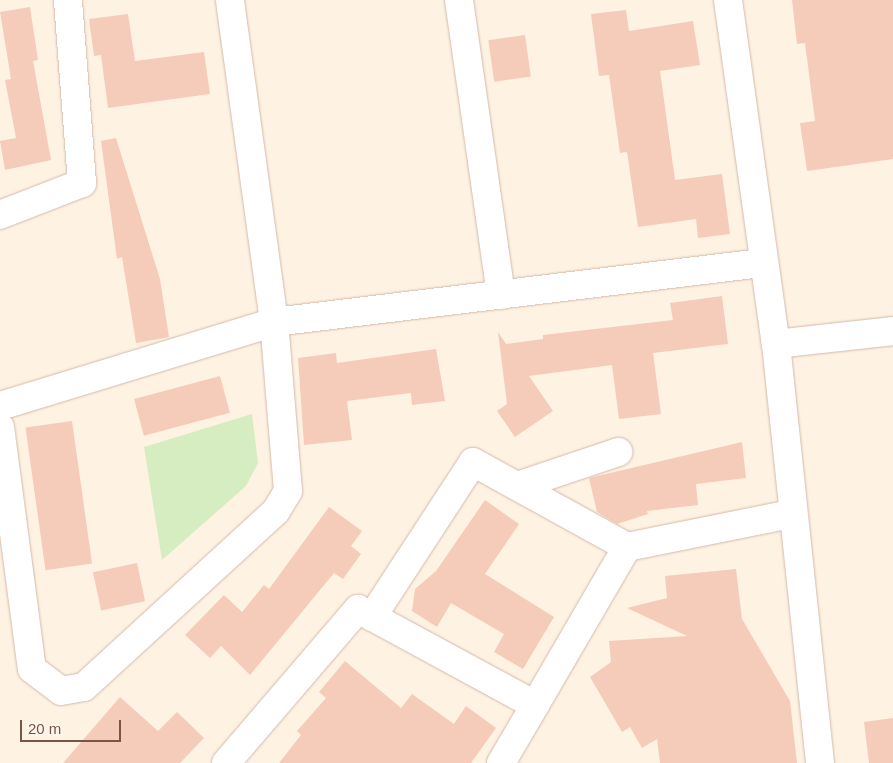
<!DOCTYPE html>
<html>
<head>
<meta charset="utf-8">
<style>
  body { margin:0 }
  #map { position:relative; width:893px; height:763px; overflow:hidden; background:#fef2e3; font-family:Helvetica,sans-serif }
  div>[style] { position:absolute }
  [style*='--x'] { left:calc(var(--x)*1px); top:calc(var(--y)*1px); width:calc(var(--w)*1px); rotate:calc(var(--a)*1deg) }
  .green>* { inset:0; background:#d6edc1 }
  .building>* { inset:0; background:#f5ccb9; transform-origin:0 0 }
  .roads { filter:drop-shadow(0 0 1px #d2baab) drop-shadow(0 0 1px #d2baab) }
  .minor>* { height:28px; margin:-14px; padding:0 14px; transform-origin:14px; border-radius:14px; background:#fff }
  span { translate:-50% -50%; white-space:nowrap; text-align:center; line-height:1.15; -webkit-text-stroke:5px #fff6eb; paint-order:stroke }
  .scale { position:absolute; left:20px; top:720px; width:101px; height:22px; box-sizing:border-box; border:2px solid #785547; border-top:0; padding-left:6px; font-size:15px; line-height:18px; white-space:nowrap; color:#785547; -webkit-text-stroke:4px #fff6eb; paint-order:stroke }
</style>
</head>
<body>
<div id="map">
  <div class="green">
    <i style="clip-path:polygon(252px 414px,258px 463px,246px 486px,162px 560px,144px 447px)"></i>
  </div>
  <div class="building">
    <i style="clip-path:polygon(792px 0,893px 0,893px 159px,807px 171px,800px 123px,815px 121px,805px 43px,797px 44px)"></i>
    <i style="clip-path:polygon(30px 7px,38px 60px,33px 61px,51px 160px,5px 170px,0 141px,16px 138px,5px 80px,11px 79px,0 12px)"></i>
    <i style="clip-path:polygon(626px 10px,629px 31px,693px 21px,700px 65px,660px 71px,675px 180px,722px 174px,730px 234px,698px 238px,696px 219px,638px 227px,627px 152px,620px 153px,609px 75px,599px 76px,591px 14px)"></i>
    <i style="clip-path:polygon(128px 14px,135px 61px,204px 52px,210px 94px,108px 108px,101px 55px,94px 56px,89px 19px)"></i>
    <i style="left:525px;top:35px;width:42px;height:37px;rotate:82deg"></i>
    <i style="clip-path:polygon(116px 138px,160px 279px,169px 337px,136px 343px,122px 257px,117px 259px,101px 141px)"></i>
    <i style="clip-path:polygon(722px 296px,728px 344px,653px 353px,661px 414px,619px 419px,612px 365px,529px 376px,553px 411px,515px 437px,497px 411px,507px 404px,498px 332px,506px 344px,543px 339px,543px 335px,673px 320px,670px 303px)"></i>
    <i style="clip-path:polygon(436px 349px,445px 401px,412px 405px,411px 393px,347px 401px,352px 440px,304px 445px,298px 358px,336px 353px,337px 363px)"></i>
    <i style="left:220px;top:376px;width:38px;height:89px;rotate:75deg"></i>
    <i style="left:72px;top:421px;width:144px;height:47px;rotate:82deg"></i>
    <i style="clip-path:polygon(742px 442px,746px 478px,696px 484px,698px 505px,647px 511px,648px 514px,617px 524px,597px 512px,589px 478px)"></i>
    <i style="clip-path:polygon(485px 500px,519px 524px,485px 574px,554px 617px,523px 669px,494px 652px,504px 634px,451px 603px,437px 627px,412px 611px,415px 589px,436px 571px)"></i>
    <i style="clip-path:polygon(329px 507px,362px 531px,351px 546px,361px 554px,343px 579px,334px 573px,250px 675px,221px 646px,210px 658px,185px 635px,224px 595px,242px 612px,264px 585px,269px 589px)"></i>
    <i style="left:137px;top:563px;width:39px;height:45px;rotate:78deg"></i>
    <i style="clip-path:polygon(736px 569px,742px 619px,790px 701px,797px 763px,660px 763px,657px 739px,642px 748px,630px 727px,622px 732px,590px 677px,611px 662px,609px 641px,687px 636px,627px 608px,667px 598px,665px 576px)"></i>
    <i style="clip-path:polygon(345px 661px,401px 708px,412px 694px,454px 724px,466px 706px,496px 728px,471px 763px,279px 763px,301px 735px,297px 731px,326px 698px,319px 692px)"></i>
    <i style="clip-path:polygon(120px 697px,158px 731px,177px 712px,204px 738px,180px 763px,63px 763px)"></i>
    <i style="clip-path:polygon(893px 718px,893px 763px,869px 763px,864px 722px)"></i>
  </div>
  <div class="roads">
    <div class="minor">
      <i style="--x:459;--y:0;--w:298;--a:81.9"></i>
      <i style="--x:728;--y:0;--w:347;--a:82.1"></i>
      <i style="--x:776;--y:344;--w:421;--a:84"></i>
      <i style="--x:0;--y:215;--w:88;--a:-21.3"></i>
      <i style="--x:82;--y:183;--w:184;--a:-94.4"></i>
      <i style="--x:776;--y:344;--w:118;--a:-6.3"></i>
      <i style="--x:0;--y:406;--w:287;--a:-17"></i>
      <i style="--x:274;--y:322;--w:492;--a:-6.9"></i>
      <i style="--x:0;--y:427;--w:244;--a:82.5"></i>
      <i style="--x:32;--y:669;--w:36;--a:37"></i>
      <i style="--x:61;--y:691;--w:23;--a:-10"></i>
      <i style="--x:84;--y:687;--w:260;--a:-42.5"></i>
      <i style="--x:276;--y:511;--w:23;--a:-59"></i>
      <i style="--x:288;--y:491;--w:170;--a:-94.7"></i>
      <i style="--x:274;--y:322;--w:325;--a:-97.8"></i>
      <i style="--x:517;--y:486;--w:107;--a:-18.6"></i>
      <i style="--x:372;--y:617;--w:185;--a:-56.9"></i>
      <i style="--x:473;--y:462;--w:176;--a:28.9"></i>
      <i style="--x:226;--y:763;--w:203;--a:-49.4"></i>
      <i style="--x:358;--y:609;--w:201;--a:28.5"></i>
      <i style="--x:535;--y:705;--w:183;--a:-59.8"></i>
      <i style="--x:627;--y:547;--w:167;--a:-11.4"></i>
      <i style="--x:501;--y:763;--w:67;--a:-59.6"></i>
    </div>
  </div>
  <div class="scale">20 m</div>
</div>
</body>
</html>
